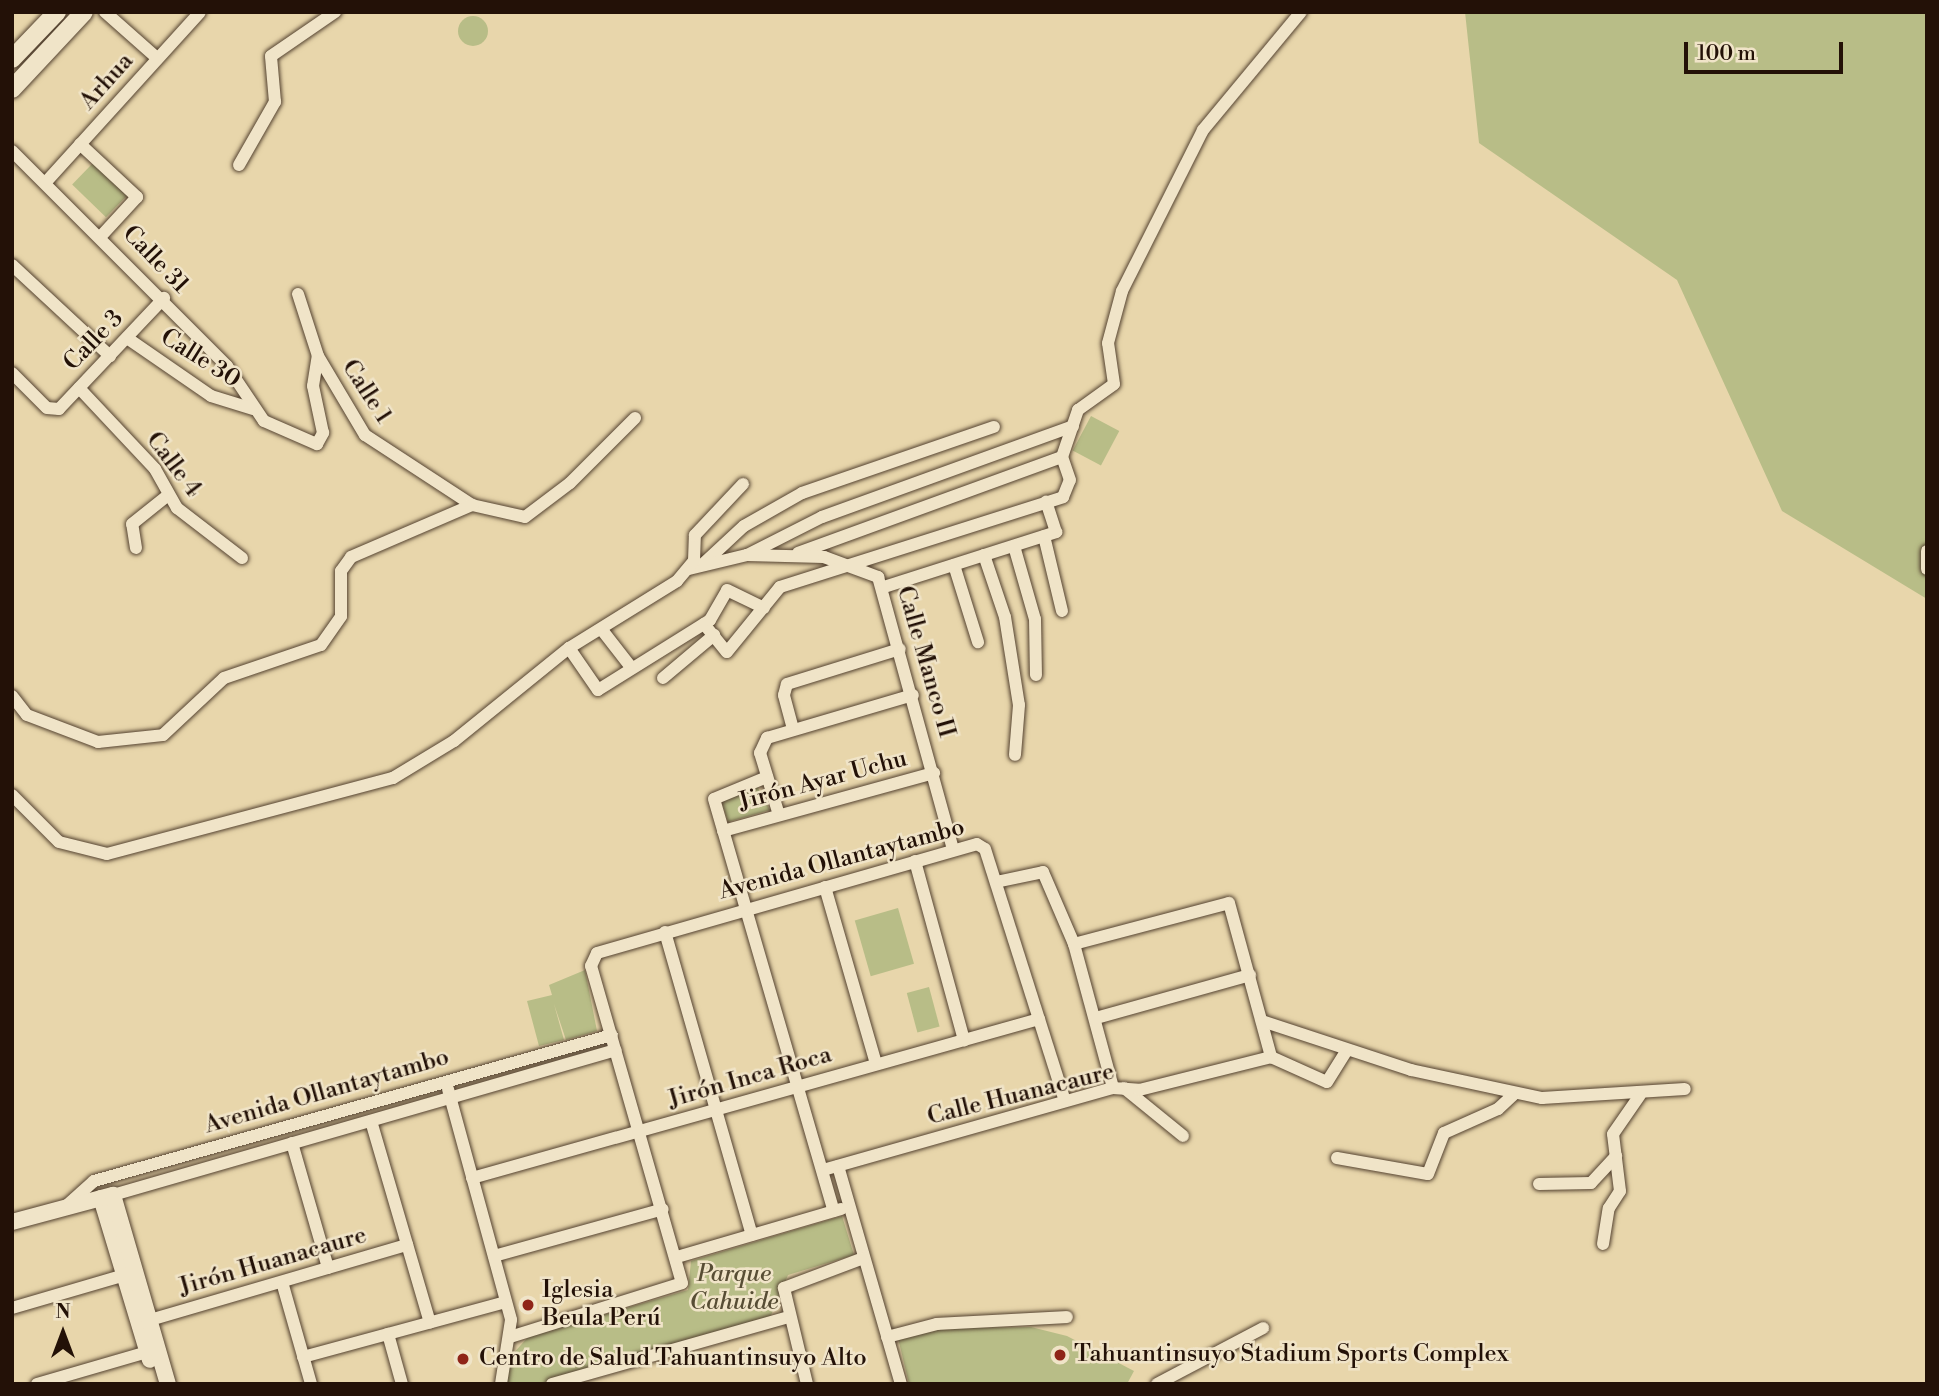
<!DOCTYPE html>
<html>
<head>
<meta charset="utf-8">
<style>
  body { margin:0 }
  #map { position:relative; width:1939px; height:1396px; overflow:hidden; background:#e8d6ab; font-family:"Libre Bodoni",serif }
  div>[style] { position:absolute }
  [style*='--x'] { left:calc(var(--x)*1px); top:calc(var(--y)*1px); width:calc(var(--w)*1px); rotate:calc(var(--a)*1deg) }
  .green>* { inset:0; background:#b8bd87; transform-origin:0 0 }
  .round { border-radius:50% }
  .roads { filter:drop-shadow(0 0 2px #544230) drop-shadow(0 0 2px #544230) }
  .minor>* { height:12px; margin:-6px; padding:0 6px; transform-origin:6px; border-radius:6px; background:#f0e4c8 }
  .tertiary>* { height:16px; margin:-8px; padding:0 8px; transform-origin:8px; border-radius:8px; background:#f0e4c8 }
  .secondary>* { height:18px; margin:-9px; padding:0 9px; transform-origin:9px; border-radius:9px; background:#f0e4c8 }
  .dots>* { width:19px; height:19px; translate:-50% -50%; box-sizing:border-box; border:4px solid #f0e4c8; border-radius:50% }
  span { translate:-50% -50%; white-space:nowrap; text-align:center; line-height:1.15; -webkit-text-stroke:5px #f0e4c8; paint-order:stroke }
  .street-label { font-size:24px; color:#231107 }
  .park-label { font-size:24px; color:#574d34; font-style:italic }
  .poi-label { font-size:24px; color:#231107 }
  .left { translate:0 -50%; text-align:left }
  .frame { position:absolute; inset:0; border:14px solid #231107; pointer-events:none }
  .north { position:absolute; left:28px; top:1298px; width:70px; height:70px; -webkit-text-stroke:5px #f0e4c8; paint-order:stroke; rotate:0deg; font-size:19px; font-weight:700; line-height:28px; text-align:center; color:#231107 }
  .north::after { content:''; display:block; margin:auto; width:24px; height:32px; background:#231107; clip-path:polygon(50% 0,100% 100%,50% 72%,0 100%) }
  .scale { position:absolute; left:1684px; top:42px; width:159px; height:32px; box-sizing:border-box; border:4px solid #231107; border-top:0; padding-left:9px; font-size:21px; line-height:24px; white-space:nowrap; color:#231107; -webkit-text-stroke:5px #f0e4c8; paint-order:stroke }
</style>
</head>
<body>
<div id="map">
  <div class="green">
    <i style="clip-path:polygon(1465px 12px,1927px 12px,1927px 599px,1782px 511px,1677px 280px,1479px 143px)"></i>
    <i class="round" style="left:458px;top:16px;width:30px;height:30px"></i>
    <i style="left:93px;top:163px;width:47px;height:30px;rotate:44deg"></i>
    <i style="left:1091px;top:416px;width:32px;height:39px;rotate:28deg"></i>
    <i style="clip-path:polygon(757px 786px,770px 810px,728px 822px,720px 797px)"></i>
    <i style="left:898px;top:908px;width:58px;height:45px;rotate:74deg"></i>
    <i style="clip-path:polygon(585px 970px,597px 1031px,566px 1040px,554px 1004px,564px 1040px,539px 1046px,527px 1001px,552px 995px,549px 985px)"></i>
    <i style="left:929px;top:987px;width:41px;height:23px;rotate:75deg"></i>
    <i style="clip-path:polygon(842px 1216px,854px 1255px,788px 1275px,769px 1320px,537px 1384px,505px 1384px,512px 1355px,528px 1337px,688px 1290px,691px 1261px)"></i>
    <i style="clip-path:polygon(1031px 1327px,1067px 1336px,1134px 1371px,1127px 1384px,909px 1384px,898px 1338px,937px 1328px)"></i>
  </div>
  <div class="roads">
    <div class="minor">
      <i style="--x:105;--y:12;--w:69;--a:41.5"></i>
      <i style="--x:80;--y:144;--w:78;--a:42.9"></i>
      <i style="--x:137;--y:197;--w:52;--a:132.6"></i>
      <i style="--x:12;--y:151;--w:304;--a:45"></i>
      <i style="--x:227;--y:366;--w:66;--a:56.1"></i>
      <i style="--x:264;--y:421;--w:58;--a:23.5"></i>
      <i style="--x:317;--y:444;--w:13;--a:-61"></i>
      <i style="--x:323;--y:433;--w:48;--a:-102"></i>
      <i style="--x:313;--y:386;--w:30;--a:-81"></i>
      <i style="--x:239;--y:165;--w:73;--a:-60.3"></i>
      <i style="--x:275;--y:102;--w:46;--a:-95"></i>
      <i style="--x:271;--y:56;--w:78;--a:-34.5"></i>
      <i style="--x:46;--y:182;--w:229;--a:-47.8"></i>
      <i style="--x:12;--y:265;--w:134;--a:42.9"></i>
      <i style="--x:298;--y:294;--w:65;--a:72.1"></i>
      <i style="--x:318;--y:356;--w:92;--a:59.3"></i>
      <i style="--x:365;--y:435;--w:128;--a:33.2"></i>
      <i style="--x:472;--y:505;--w:54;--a:12.8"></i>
      <i style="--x:525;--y:517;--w:56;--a:-37.1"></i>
      <i style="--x:570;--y:483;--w:92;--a:-45"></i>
      <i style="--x:127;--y:338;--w:102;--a:34.6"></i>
      <i style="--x:211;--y:396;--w:44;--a:17.2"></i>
      <i style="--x:12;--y:373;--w:49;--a:45"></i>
      <i style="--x:47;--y:408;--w:12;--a:5"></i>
      <i style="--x:59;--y:409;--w:153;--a:-46.6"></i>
      <i style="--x:79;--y:388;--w:111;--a:46.8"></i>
      <i style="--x:155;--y:469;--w:45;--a:60.6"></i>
      <i style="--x:177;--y:508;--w:82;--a:37.6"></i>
      <i style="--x:1044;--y:536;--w:77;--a:76.5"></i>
      <i style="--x:1014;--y:546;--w:76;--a:74"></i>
      <i style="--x:1035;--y:619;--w:56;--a:89"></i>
      <i style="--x:136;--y:548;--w:24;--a:-99"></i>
      <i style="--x:132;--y:524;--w:45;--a:-38.7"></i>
      <i style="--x:1927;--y:551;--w:18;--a:90"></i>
      <i style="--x:798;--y:553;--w:281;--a:-20"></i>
      <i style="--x:1062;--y:457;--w:50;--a:-71.2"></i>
      <i style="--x:1078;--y:410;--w:44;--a:-35.8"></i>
      <i style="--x:1114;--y:384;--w:41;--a:-98.3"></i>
      <i style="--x:1108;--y:343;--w:54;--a:-74.9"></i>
      <i style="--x:1122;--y:291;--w:180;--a:-63.3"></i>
      <i style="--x:1203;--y:130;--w:153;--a:-50.3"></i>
      <i style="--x:747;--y:555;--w:77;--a:1.5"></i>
      <i style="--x:824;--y:557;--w:58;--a:20.3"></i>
      <i style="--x:878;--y:577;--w:283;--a:74.6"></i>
      <i style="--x:984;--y:555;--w:65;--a:71.3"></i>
      <i style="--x:1005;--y:617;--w:89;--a:81"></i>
      <i style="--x:1019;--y:705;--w:50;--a:94.6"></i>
      <i style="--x:702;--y:565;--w:57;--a:-42.9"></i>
      <i style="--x:744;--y:526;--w:67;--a:-29.6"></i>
      <i style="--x:802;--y:493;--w:203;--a:-19"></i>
      <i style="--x:954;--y:565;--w:81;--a:72.7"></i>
      <i style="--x:689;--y:569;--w:60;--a:-13.6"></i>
      <i style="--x:747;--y:555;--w:84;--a:-26.9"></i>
      <i style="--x:822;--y:517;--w:267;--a:-19.9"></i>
      <i style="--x:884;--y:587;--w:181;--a:-17.7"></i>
      <i style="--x:1056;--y:532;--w:32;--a:-108"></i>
      <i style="--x:704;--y:624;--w:36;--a:51"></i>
      <i style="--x:727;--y:652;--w:84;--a:-50.8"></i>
      <i style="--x:780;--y:587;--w:297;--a:-17.6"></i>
      <i style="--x:1063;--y:497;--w:18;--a:-68"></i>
      <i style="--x:1070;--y:480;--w:24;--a:-109"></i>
      <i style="--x:602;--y:630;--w:46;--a:52.1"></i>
      <i style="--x:569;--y:648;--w:51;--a:55.4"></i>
      <i style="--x:598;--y:690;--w:132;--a:-32"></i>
      <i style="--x:710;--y:620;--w:34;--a:-60"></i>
      <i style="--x:727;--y:590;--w:41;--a:25.9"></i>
      <i style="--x:663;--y:678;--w:67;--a:-40.1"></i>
      <i style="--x:12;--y:696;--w:24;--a:52"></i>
      <i style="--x:27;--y:715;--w:76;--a:20.8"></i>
      <i style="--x:98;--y:742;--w:65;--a:-6.1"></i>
      <i style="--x:163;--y:735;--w:83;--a:-43.1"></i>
      <i style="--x:224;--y:678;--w:102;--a:-18.8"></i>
      <i style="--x:321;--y:645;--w:35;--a:-55"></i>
      <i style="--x:341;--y:616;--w:45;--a:-90"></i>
      <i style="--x:341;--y:571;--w:17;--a:-54"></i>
      <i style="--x:351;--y:557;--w:132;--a:-23.3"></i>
      <i style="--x:793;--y:729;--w:35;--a:-105"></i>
      <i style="--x:784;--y:695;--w:11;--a:-75"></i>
      <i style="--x:787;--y:684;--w:118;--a:-17.2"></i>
      <i style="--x:767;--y:777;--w:57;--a:157.5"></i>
      <i style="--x:714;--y:799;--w:429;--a:73.8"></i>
      <i style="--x:12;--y:795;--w:66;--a:45"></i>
      <i style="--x:59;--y:842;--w:49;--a:14"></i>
      <i style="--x:107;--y:854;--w:296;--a:-14.9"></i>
      <i style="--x:393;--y:778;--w:71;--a:-31.2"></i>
      <i style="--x:454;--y:741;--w:148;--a:-39"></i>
      <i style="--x:569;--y:648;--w:127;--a:-31.8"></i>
      <i style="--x:677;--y:581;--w:26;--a:-50"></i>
      <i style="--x:694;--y:561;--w:26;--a:-88"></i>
      <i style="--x:695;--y:535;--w:70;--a:-46.7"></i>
      <i style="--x:779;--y:815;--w:65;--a:-107"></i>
      <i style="--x:760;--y:753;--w:17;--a:-65"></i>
      <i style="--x:767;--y:738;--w:152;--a:-16.4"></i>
      <i style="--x:723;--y:831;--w:219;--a:-15.4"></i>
      <i style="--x:915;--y:861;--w:186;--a:74.7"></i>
      <i style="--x:996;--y:882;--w:48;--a:-12"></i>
      <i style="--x:1043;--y:872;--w:78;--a:66.7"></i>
      <i style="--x:1074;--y:944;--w:149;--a:74.8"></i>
      <i style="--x:825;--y:887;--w:184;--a:73.9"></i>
      <i style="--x:665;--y:932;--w:315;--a:74"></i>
      <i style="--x:1074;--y:944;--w:160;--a:-14.8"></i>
      <i style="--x:1229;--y:903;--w:160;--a:74.7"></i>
      <i style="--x:1096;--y:1018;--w:160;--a:-15.6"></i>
      <i style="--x:1262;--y:1021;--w:157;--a:18.2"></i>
      <i style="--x:1411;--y:1070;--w:134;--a:12.1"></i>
      <i style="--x:1542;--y:1098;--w:143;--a:-3.6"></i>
      <i style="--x:1271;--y:1057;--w:61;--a:24.1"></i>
      <i style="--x:1327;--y:1082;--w:38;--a:-58"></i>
      <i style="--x:1124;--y:1088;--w:76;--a:39.1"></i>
      <i style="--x:448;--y:1089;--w:239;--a:74.7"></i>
      <i style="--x:511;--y:1320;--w:65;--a:98.9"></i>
      <i style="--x:371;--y:1121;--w:210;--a:73.7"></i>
      <i style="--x:292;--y:1143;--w:130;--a:73.9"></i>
      <i style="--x:1337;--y:1158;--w:92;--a:10"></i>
      <i style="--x:1428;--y:1174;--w:44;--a:-68.7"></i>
      <i style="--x:1444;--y:1133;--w:59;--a:-24"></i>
      <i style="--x:1498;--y:1109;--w:23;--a:-43"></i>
      <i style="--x:838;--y:1166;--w:227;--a:73.9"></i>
      <i style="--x:823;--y:1170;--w:301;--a:-15.8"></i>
      <i style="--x:1113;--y:1088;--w:26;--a:4"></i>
      <i style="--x:1139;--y:1090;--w:136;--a:-14"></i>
      <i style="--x:472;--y:1178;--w:589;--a:-15.66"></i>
      <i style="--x:1539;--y:1184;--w:52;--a:-1.1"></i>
      <i style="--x:1591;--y:1183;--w:37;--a:-47"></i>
      <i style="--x:113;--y:1195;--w:523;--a:-16.08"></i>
      <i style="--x:64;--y:1208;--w:40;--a:-42"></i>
      <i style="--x:94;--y:1181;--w:538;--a:-15.74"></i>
      <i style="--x:1603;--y:1244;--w:36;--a:-81"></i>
      <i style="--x:1609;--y:1208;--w:20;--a:-57"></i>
      <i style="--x:1620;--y:1191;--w:57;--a:-97"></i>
      <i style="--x:1613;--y:1134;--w:47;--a:-55.3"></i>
      <i style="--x:494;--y:1256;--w:175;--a:-15.5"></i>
      <i style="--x:677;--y:1257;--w:171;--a:-16.3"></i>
      <i style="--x:282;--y:1282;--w:106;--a:74.1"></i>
      <i style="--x:12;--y:1308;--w:118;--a:-16.3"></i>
      <i style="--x:150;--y:1320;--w:268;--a:-16.3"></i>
      <i style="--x:388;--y:1334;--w:52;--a:74.4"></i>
      <i style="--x:510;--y:1337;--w:180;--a:-17.4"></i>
      <i style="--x:682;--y:1283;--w:330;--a:-106"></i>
      <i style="--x:591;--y:966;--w:14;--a:-65"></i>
      <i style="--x:597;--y:953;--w:395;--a:-16"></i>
      <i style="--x:977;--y:844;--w:9;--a:32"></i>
      <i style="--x:985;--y:849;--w:264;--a:72.4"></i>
      <i style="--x:887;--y:1337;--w:52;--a:-14.6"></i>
      <i style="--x:937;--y:1324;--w:130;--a:-3.1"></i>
      <i style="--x:303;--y:1357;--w:210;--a:-15.2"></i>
      <i style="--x:37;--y:1384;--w:122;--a:-16.2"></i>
      <i style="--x:552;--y:1384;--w:245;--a:-15.8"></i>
      <i style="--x:807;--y:1384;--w:99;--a:-103.5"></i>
      <i style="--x:784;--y:1288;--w:85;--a:-20.6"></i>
      <i style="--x:1157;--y:1384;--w:120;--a:-27.8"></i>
    </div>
    <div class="tertiary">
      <i style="--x:101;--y:1198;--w:169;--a:73.2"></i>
      <i style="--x:12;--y:1222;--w:105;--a:-15"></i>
      <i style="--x:113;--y:1195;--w:197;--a:73.8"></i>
    </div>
    <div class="secondary">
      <i style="--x:12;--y:59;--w:65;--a:-46.2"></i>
      <i style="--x:12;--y:89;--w:105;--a:-46.9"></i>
    </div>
  </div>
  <div class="dots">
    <i style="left:528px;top:1305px;background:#8f2418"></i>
    <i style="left:1060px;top:1355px;background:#8f2418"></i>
    <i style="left:463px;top:1359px;background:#8f2418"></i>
  </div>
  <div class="street-label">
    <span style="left:107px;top:82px;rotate:-48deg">Arhua</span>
    <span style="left:155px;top:260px;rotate:46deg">Calle 31</span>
    <span style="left:94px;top:341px;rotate:-46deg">Calle 3</span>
    <span style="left:200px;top:359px;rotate:32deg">Calle 30</span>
    <span style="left:366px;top:392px;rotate:57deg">Calle 1</span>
    <span style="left:173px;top:465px;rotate:53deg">Calle 4</span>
    <span style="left:925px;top:662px;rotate:74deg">Calle Manco II</span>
    <span style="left:823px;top:781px;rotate:-15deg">Jirón Ayar Uchu</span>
    <span style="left:842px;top:860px;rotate:-15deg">Avenida Ollantaytambo</span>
    <span style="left:750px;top:1078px;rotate:-16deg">Jirón Inca Roca</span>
    <span style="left:327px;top:1092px;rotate:-16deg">Avenida Ollantaytambo</span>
    <span style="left:1021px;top:1095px;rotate:-14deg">Calle Huanacaure</span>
    <span style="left:273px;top:1262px;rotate:-16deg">Jirón Huanacaure</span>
  </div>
  <div class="park-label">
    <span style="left:734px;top:1289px">Parque<br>Cahuide</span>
  </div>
  <div class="poi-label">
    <span class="left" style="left:542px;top:1305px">Iglesia<br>Beula Perú</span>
    <span class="left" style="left:1074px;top:1355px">Tahuantinsuyo Stadium Sports Complex</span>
    <span class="left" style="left:479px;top:1359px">Centro de Salud Tahuantinsuyo Alto</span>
  </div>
  <div class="frame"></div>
  <div class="north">N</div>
  <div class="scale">100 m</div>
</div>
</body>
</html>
